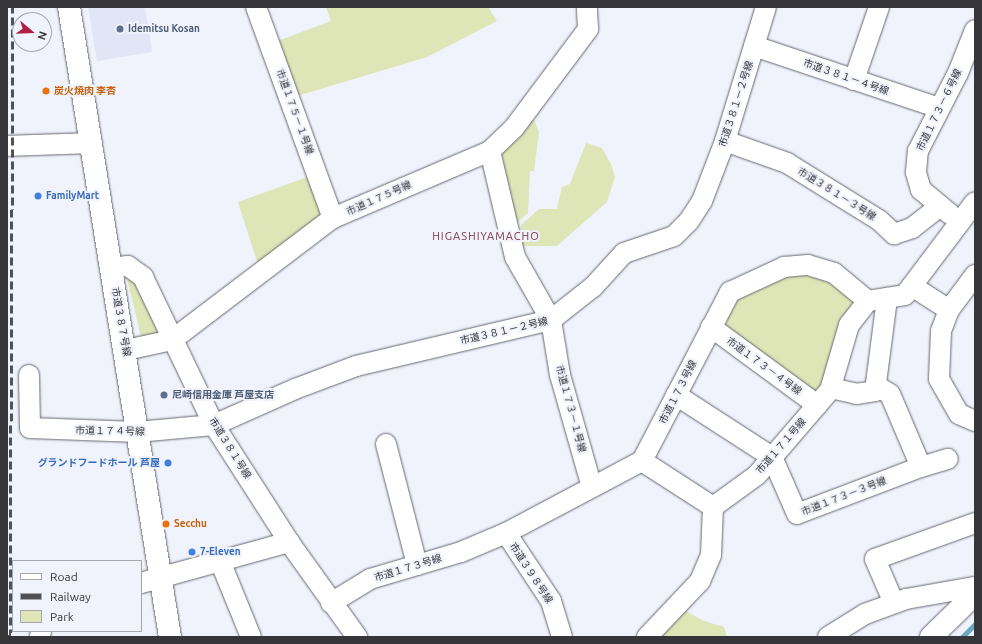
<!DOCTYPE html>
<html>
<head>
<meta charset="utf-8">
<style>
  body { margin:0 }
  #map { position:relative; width:982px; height:644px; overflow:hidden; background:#f0f2fc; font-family:Ubuntu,"Noto Sans JP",sans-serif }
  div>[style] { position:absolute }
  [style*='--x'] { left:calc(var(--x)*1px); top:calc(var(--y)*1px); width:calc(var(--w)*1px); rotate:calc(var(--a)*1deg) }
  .built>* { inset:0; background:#e2e5f6 }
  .green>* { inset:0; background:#dee5b6 }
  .stream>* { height:5px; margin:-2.5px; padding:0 2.5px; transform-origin:2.5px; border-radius:2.5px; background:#6ba9c2 }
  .roads { filter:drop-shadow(0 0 1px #666870) drop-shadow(0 0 1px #666870) }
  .minor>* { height:20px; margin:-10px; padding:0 10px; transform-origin:10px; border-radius:10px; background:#fff }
  .tertiary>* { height:22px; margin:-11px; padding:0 11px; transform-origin:11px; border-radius:11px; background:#fff }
  .rail>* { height:3px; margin-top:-1.5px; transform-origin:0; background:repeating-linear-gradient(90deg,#505055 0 8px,transparent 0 12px) }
  .dots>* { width:11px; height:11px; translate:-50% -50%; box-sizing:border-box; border:2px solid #f0f2fc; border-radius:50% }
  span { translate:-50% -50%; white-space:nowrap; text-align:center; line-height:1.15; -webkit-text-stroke:4px #f0f2fc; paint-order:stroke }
  .service-label { font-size:10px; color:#4e5e75; font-weight:700 }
  .left { translate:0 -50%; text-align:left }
  .street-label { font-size:10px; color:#36363a }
  .food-label { font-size:10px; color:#c56008; font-weight:700 }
  .shop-label { font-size:10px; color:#366cbe; font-weight:700 }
  .right { translate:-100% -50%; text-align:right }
  .neighbourhood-label { font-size:11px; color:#7c343e; letter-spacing:1px }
  .frame { position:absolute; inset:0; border:8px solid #36363a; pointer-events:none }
  .legend { position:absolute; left:12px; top:560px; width:130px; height:72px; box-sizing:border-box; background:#f0f2fc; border:1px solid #a6a7ae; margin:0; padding:5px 7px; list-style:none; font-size:12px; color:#36363a }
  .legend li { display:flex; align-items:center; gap:8px; height:20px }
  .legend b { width:20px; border:1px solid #a6a7ae }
  .north { position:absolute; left:12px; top:12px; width:40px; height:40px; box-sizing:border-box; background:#f0f2fc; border:1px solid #a6a7ae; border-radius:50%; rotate:109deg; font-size:11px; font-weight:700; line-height:16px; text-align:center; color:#36363a }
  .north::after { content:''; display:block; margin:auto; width:14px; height:18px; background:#b21f42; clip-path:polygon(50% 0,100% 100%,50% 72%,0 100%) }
</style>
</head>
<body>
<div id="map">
  <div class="built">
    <i style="clip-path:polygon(88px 7px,145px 7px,152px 52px,97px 61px)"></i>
  </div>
  <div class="green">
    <i style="clip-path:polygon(326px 7px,488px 7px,497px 21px,427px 57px,297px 96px,278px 41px,331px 21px)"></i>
    <i style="clip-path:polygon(533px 118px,539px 132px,534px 171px,530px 171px,528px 213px,515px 224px,498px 155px)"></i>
    <i style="clip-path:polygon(586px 143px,602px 148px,611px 164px,615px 177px,607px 202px,557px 246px,521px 246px,521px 225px,539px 209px,557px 209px,562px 187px,570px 184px)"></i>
    <i style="clip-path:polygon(310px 176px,324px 217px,259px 268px,238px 202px)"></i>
    <i style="clip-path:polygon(785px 274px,811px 274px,832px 279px,852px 295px,853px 303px,840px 322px,827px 379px,816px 395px,725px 329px,731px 304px)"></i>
    <i style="clip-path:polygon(132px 277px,135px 279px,159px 332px,158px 336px,141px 337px,127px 278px)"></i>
    <i style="clip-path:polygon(686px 611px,704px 621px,724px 627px,727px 637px,664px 637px,661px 634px)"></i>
  </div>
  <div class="stream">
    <i style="--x:962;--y:637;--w:18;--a:-45"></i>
  </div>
  <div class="roads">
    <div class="minor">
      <i style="--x:256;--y:7;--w:225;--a:70"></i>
      <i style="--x:754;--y:46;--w:195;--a:18.5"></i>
      <i style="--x:854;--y:80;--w:77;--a:-71.1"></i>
      <i style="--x:725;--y:141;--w:66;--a:19.5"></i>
      <i style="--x:787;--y:163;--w:108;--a:31.8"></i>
      <i style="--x:879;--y:220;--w:21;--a:43"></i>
      <i style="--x:894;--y:234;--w:19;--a:-18"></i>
      <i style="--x:912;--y:228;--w:36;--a:-38"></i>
      <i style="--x:7;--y:146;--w:84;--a:-2"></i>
      <i style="--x:490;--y:151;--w:109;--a:76.7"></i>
      <i style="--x:515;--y:257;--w:73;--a:60.3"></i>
      <i style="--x:551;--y:320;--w:56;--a:80.7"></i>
      <i style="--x:560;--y:375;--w:116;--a:74.1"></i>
      <i style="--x:950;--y:214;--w:38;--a:-140"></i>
      <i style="--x:921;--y:190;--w:19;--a:-106"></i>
      <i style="--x:916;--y:172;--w:21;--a:-85"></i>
      <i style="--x:918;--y:151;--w:88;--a:-62.9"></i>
      <i style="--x:958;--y:73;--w:46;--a:-68.4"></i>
      <i style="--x:111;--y:268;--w:17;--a:-7"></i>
      <i style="--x:128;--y:266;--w:19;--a:36"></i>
      <i style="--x:143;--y:277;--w:164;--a:64.4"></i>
      <i style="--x:214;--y:425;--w:139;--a:57.3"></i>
      <i style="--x:289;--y:542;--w:117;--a:54.4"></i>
      <i style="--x:975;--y:275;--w:44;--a:126.6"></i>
      <i style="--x:949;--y:310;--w:22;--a:111"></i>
      <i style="--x:941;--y:331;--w:48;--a:92.4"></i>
      <i style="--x:939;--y:379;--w:40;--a:60.3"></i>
      <i style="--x:959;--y:414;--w:17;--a:24"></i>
      <i style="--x:912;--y:286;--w:44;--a:33"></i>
      <i style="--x:711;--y:327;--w:132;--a:36.3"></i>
      <i style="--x:126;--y:350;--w:47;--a:-12.3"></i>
      <i style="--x:172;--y:340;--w:202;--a:-37.2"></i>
      <i style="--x:333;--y:218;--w:171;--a:-23.1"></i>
      <i style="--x:490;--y:151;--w:33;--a:-44"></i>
      <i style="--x:514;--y:128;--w:124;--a:-53.2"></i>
      <i style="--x:588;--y:29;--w:22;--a:-93"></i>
      <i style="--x:29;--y:375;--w:53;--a:88.9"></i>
      <i style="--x:30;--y:428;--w:107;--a:2.1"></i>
      <i style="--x:137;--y:432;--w:77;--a:-5.2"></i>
      <i style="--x:214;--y:425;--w:89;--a:-24"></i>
      <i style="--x:295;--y:389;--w:65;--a:-20.7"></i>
      <i style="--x:356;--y:366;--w:200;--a:-13.3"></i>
      <i style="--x:551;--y:320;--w:53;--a:-38.2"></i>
      <i style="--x:593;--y:287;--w:46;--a:-47.6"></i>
      <i style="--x:624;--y:253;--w:53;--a:-18.8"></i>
      <i style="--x:674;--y:236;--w:21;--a:-45"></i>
      <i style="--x:689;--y:221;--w:24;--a:-57"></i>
      <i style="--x:702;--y:201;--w:64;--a:-69"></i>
      <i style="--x:725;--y:141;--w:140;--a:-73"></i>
      <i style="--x:877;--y:386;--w:15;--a:32"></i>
      <i style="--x:890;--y:394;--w:79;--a:67"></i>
      <i style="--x:831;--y:388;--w:26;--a:13"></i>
      <i style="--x:856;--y:394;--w:19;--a:-9"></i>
      <i style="--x:875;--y:391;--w:94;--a:-82.6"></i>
      <i style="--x:676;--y:395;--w:114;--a:32.9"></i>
      <i style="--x:772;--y:457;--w:62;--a:66.3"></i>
      <i style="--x:797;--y:514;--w:133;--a:-20.8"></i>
      <i style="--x:921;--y:467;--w:28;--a:-17"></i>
      <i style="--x:386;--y:444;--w:125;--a:75.6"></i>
      <i style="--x:642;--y:461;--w:85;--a:32.9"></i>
      <i style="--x:506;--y:533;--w:82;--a:56.5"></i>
      <i style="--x:551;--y:601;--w:38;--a:73"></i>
      <i style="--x:220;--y:561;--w:82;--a:67.8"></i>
      <i style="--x:141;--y:583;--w:154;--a:-15.5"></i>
      <i style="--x:331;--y:603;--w:46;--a:-31.6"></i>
      <i style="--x:370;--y:579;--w:95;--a:-16.5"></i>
      <i style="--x:461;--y:552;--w:49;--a:-22.9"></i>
      <i style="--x:506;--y:533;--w:154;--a:-27.9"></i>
      <i style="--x:642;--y:461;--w:191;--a:-62.5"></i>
      <i style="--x:730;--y:292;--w:60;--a:-24.8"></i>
      <i style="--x:784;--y:267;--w:24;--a:-5"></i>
      <i style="--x:808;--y:265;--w:27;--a:17"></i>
      <i style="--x:834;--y:273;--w:44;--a:39.5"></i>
      <i style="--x:868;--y:301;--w:37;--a:-9"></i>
      <i style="--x:905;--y:295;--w:116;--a:-53"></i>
      <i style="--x:894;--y:603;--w:48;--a:-113.4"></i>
      <i style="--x:875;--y:559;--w:106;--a:-19.8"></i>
      <i style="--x:40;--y:637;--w:6;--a:-81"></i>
      <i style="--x:647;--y:637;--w:77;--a:-46.6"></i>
      <i style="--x:700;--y:581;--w:28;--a:-67"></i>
      <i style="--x:711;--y:555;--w:48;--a:-87.6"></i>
      <i style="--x:713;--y:507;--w:54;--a:-36"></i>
      <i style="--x:757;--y:475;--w:112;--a:-49.3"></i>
      <i style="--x:830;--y:390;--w:68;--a:-73.7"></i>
      <i style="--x:849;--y:325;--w:31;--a:-52"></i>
      <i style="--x:828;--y:637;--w:44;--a:-31.9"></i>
      <i style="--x:865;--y:614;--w:44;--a:-20.1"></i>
      <i style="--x:906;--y:599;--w:70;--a:-9.9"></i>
    </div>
    <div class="tertiary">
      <i style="--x:69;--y:7;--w:638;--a:80.89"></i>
      <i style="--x:931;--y:637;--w:62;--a:-44.3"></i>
    </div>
  </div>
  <div class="rail">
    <i style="--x:10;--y:637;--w:630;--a:-89.73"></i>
  </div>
  <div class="dots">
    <i style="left:120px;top:29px;background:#5c6f8a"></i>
    <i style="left:46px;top:91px;background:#e8710a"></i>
    <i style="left:38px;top:196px;background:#3f7fe0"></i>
    <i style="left:164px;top:395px;background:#5c6f8a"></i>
    <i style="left:168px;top:463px;background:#3f7fe0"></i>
    <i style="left:166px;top:524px;background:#e8710a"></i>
    <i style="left:192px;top:552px;background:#3f7fe0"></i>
  </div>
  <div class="service-label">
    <span class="left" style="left:128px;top:29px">Idemitsu Kosan</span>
    <span class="left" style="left:172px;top:395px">尼崎信用金庫 芦屋支店</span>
  </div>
  <div class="street-label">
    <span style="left:846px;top:77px;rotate:19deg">市道３８１－４号線</span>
    <span style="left:736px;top:104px;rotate:-72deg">市道３８１－２号線</span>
    <span style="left:939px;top:110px;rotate:-64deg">市道１７３－６号線</span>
    <span style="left:295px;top:112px;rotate:70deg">市道１７５－１号線</span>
    <span style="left:837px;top:194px;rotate:32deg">市道３８１－３号線</span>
    <span style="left:379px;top:198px;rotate:-24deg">市道１７５号線</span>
    <span style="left:121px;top:322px;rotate:80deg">市道３８７号線</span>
    <span style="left:504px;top:331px;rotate:-13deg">市道３８１－２号線</span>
    <span style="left:764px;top:366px;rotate:36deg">市道１７３－４号線</span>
    <span style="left:678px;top:392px;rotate:-63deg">市道１７３号線</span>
    <span style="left:571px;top:409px;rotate:75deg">市道１７３－１号線</span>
    <span style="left:110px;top:431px;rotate:1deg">市道１７４号線</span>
    <span style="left:781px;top:446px;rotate:-49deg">市道１７１号線</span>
    <span style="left:230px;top:448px;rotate:58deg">市道３８１号線</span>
    <span style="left:844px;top:496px;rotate:-21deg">市道１７３－３号線</span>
    <span style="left:408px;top:568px;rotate:-17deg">市道１７３号線</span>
    <span style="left:531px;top:573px;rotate:57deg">市道３９８号線</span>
  </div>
  <div class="food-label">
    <span class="left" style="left:54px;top:91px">炭火焼肉 李杏</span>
    <span class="left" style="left:174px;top:524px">Secchu</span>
  </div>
  <div class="shop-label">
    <span class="left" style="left:46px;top:196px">FamilyMart</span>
    <span class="right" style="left:160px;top:463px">グランドフードホール 芦屋</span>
    <span class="left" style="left:200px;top:552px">7-Eleven</span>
  </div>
  <div class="neighbourhood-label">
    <span style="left:486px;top:236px">HIGASHIYAMACHO</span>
  </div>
  <div class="frame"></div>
  <ul class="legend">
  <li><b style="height:5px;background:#fff"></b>Road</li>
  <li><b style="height:5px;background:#505055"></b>Railway</li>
  <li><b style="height:11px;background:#dee5b6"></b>Park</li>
  </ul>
  <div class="north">N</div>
</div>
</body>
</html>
